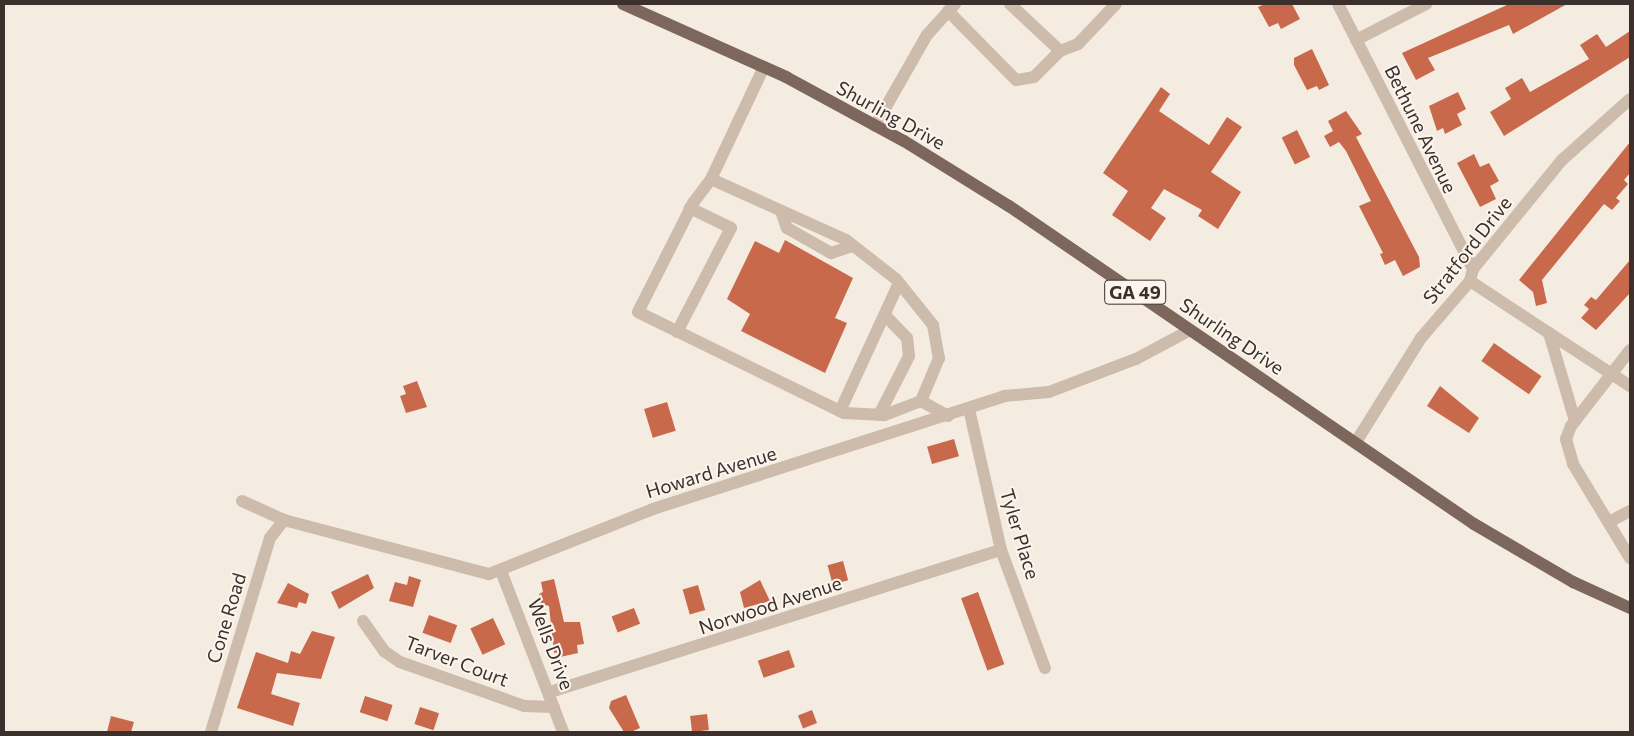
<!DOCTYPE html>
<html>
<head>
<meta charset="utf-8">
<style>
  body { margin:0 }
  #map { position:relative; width:1634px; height:736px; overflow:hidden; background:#f4ebe1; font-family:Commissioner,sans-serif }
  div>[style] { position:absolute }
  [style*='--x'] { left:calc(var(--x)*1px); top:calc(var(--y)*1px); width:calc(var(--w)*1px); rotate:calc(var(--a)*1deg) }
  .building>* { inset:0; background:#c8694b; transform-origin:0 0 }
  .minor>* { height:12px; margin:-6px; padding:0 6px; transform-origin:6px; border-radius:6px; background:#cdbbac }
  .major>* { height:12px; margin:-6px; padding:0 6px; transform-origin:6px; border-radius:6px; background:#7d675c }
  span { translate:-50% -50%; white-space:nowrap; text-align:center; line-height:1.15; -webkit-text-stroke:4px #fbf5ee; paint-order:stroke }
  .shield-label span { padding:1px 4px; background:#fbf5ee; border:1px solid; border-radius:4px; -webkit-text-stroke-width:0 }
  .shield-label { font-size:18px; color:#3b302b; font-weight:700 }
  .street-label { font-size:19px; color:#3b302b }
  .frame { position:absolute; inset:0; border:5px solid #3b302b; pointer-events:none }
</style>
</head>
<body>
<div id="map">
  <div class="building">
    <i style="clip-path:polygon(1265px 4px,1292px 4px,1300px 19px,1281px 29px,1278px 23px,1269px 27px,1258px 7px)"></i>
    <i style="clip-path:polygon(1509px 4px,1567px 4px,1513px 34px,1509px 25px,1428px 58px,1435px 70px,1416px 80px,1402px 53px)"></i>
    <i style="clip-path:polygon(1630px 31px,1630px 57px,1504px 136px,1490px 112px,1511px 99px,1505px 88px,1522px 78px,1530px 92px,1589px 59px,1580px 45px,1597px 34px,1606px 47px)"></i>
    <i style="clip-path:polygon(1312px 49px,1329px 85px,1319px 90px,1317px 86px,1307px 90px,1294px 65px,1294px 58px)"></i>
    <i style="clip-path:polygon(1161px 87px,1170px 94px,1159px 111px,1209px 145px,1227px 117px,1242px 127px,1211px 172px,1241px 192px,1218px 229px,1198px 216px,1202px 210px,1164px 189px,1151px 208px,1166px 218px,1150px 241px,1112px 215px,1128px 191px,1103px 173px)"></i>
    <i style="clip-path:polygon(1458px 92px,1466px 109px,1457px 114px,1462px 125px,1445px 134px,1443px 128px,1437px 131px,1429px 106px)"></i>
    <i style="clip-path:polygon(1346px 111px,1362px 134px,1356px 137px,1419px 257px,1420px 267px,1403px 276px,1395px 260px,1385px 265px,1380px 254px,1383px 253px,1359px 206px,1371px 201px,1346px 151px,1339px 142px,1330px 147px,1324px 136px,1333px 131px,1328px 121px)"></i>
    <i style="left:1297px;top:130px;width:30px;height:17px;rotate:64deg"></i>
    <i style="clip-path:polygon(1630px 142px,1630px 173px,1624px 180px,1628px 184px,1616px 198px,1620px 201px,1612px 210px,1604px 204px,1542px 280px,1547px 303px,1536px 306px,1533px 292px,1519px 280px)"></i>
    <i style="clip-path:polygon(1474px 154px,1480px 167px,1489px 163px,1499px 181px,1490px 186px,1496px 199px,1480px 207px,1457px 163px)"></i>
    <i style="clip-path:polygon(785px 240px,853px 278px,835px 318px,847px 323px,825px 373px,741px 331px,750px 314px,727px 299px,755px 241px,779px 253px)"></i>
    <i style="clip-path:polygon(1630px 260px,1630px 293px,1596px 330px,1581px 318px,1589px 309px,1584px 305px,1591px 297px,1596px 300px)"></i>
    <i style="left:1494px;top:343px;width:58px;height:22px;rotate:35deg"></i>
    <i style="clip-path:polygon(417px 381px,427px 407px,406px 413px,400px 396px,406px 394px,403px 386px)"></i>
    <i style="clip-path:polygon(1440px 386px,1479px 418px,1469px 433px,1427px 406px)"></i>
    <i style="left:667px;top:402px;width:30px;height:24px;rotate:73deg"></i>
    <i style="left:954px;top:439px;width:18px;height:28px;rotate:74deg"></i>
    <i style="left:843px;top:561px;width:20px;height:16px;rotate:75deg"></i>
    <i style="clip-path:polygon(368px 574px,374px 588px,339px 609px,331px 592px)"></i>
    <i style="clip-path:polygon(409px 576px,421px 580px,413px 607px,389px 601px,395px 582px,407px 585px)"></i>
    <i style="clip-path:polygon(554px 579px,564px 622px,580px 622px,584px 644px,577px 645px,578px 653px,560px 657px,559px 652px,554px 653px,549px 606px,541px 604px,539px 594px,543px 592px,541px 582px)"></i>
    <i style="clip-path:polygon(760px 580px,770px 601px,744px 608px,740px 592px)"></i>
    <i style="clip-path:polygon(288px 583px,309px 594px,306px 604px,299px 602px,297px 608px,277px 603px)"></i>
    <i style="left:698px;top:585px;width:26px;height:16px;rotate:74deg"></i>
    <i style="left:978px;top:592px;width:77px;height:18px;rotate:70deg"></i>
    <i style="left:634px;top:608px;width:17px;height:24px;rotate:69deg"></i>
    <i style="left:429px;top:615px;width:30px;height:19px;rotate:20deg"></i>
    <i style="left:493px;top:618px;width:29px;height:25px;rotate:65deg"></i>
    <i style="clip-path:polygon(312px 631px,335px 637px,321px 679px,277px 673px,271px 694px,300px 703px,293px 726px,237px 708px,256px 652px,288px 663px,291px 651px,300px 654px)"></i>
    <i style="left:789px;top:650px;width:18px;height:33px;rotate:71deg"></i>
    <i style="clip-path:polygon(626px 695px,640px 728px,631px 732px,624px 732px,609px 708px,611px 701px)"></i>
    <i style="left:365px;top:696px;width:29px;height:17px;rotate:18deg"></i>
    <i style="left:420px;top:707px;width:20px;height:18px;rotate:18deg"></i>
    <i style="left:812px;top:710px;width:14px;height:15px;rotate:69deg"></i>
    <i style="left:707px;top:714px;width:16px;height:17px;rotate:83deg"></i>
    <i style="clip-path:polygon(111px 716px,134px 722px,131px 732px,107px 732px)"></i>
  </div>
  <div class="minor">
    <i style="--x:1010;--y:4;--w:69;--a:43.2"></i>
    <i style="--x:1060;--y:51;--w:19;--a:-21"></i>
    <i style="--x:1078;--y:44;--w:55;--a:-46.5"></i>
    <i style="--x:1338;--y:4;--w:297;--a:63"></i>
    <i style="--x:948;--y:11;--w:97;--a:45.4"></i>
    <i style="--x:1016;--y:80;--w:18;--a:-9"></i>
    <i style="--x:1034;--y:77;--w:37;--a:-45"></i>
    <i style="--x:1356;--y:40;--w:79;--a:-27.2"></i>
    <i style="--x:875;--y:126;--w:105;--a:-60.3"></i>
    <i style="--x:927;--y:35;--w:42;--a:-47.9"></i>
    <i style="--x:711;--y:179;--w:148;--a:24.3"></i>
    <i style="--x:846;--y:240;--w:63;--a:38"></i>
    <i style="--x:896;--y:279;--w:59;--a:51.2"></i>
    <i style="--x:933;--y:325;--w:34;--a:80"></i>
    <i style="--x:939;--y:358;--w:47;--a:112.7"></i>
    <i style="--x:921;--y:401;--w:40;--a:159"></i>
    <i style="--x:884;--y:415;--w:40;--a:-177.1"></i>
    <i style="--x:844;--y:413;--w:229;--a:-153.9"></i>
    <i style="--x:638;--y:312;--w:122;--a:-63.2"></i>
    <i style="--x:693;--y:203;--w:30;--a:-53"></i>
    <i style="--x:711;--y:179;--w:124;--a:-64.7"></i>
    <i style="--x:781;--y:211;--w:18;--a:71"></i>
    <i style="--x:787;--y:228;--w:51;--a:29.6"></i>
    <i style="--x:831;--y:253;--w:23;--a:-18"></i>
    <i style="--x:1470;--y:281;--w:95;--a:33.4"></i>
    <i style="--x:1549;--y:333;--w:92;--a:73.5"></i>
    <i style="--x:677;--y:332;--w:117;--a:-62.6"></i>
    <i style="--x:731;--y:228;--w:46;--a:-154"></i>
    <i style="--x:1549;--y:333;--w:97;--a:33.2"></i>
    <i style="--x:1630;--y:350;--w:96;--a:127.8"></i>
    <i style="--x:1571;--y:426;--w:14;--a:111"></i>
    <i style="--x:1566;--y:439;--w:26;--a:74"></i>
    <i style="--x:1573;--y:464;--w:110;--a:58.8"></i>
    <i style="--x:921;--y:401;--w:31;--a:29"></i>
    <i style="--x:969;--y:409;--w:145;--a:77.2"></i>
    <i style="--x:1001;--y:550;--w:126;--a:69.6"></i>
    <i style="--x:840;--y:411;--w:141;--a:-65.3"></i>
    <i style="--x:879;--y:415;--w:66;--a:-63"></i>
    <i style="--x:909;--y:356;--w:18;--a:-96"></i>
    <i style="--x:907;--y:338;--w:32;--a:-134"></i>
    <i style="--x:1356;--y:442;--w:123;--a:-58"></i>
    <i style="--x:1421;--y:338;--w:75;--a:-49.3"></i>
    <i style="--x:1470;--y:281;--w:12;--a:-76"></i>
    <i style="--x:1473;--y:269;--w:141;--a:-50.8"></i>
    <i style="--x:1562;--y:160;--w:91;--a:-41.9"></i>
    <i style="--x:242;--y:501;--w:46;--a:24.3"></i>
    <i style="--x:284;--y:520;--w:212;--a:14.8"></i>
    <i style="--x:489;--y:574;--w:176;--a:-21.6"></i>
    <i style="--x:653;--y:509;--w:369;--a:-17.8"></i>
    <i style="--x:1004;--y:396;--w:45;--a:-5.1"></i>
    <i style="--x:1049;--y:392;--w:93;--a:-20.8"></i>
    <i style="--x:1136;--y:359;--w:61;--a:-28.2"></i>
    <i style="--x:1609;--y:522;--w:24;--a:-28"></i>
    <i style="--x:501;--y:571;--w:173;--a:68.9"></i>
    <i style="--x:363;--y:621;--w:37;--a:55"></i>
    <i style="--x:384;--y:651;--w:19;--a:35"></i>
    <i style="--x:400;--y:662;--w:132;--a:19.5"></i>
    <i style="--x:524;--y:706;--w:30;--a:2"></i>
    <i style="--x:550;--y:692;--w:473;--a:-17.5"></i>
    <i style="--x:211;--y:732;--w:203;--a:-73.1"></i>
    <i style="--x:270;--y:538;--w:23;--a:-52"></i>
  </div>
  <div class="major">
    <i style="--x:623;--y:4;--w:179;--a:24.1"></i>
    <i style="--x:786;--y:77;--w:134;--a:28.5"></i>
    <i style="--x:904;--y:141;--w:123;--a:31.8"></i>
    <i style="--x:1009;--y:206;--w:563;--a:34.37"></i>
    <i style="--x:1474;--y:524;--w:115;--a:30.4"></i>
    <i style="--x:1573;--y:582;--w:63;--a:24.5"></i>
  </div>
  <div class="shield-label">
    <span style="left:1135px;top:292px">GA 49</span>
  </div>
  <div class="street-label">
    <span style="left:891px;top:115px;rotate:29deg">Shurling Drive</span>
    <span style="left:1421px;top:129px;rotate:64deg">Bethune Avenue</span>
    <span style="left:1467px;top:250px;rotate:-52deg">Stratford Drive</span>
    <span style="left:1232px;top:336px;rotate:34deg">Shurling Drive</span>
    <span style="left:711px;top:472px;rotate:-17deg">Howard Avenue</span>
    <span style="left:1020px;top:534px;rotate:73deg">Tyler Place</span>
    <span style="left:770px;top:605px;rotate:-18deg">Norwood Avenue</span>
    <span style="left:226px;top:618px;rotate:-73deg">Cone Road</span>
    <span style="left:551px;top:644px;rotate:69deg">Wells Drive</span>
    <span style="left:457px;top:661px;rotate:21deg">Tarver Court</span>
  </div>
  <div class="frame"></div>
</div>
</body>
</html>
